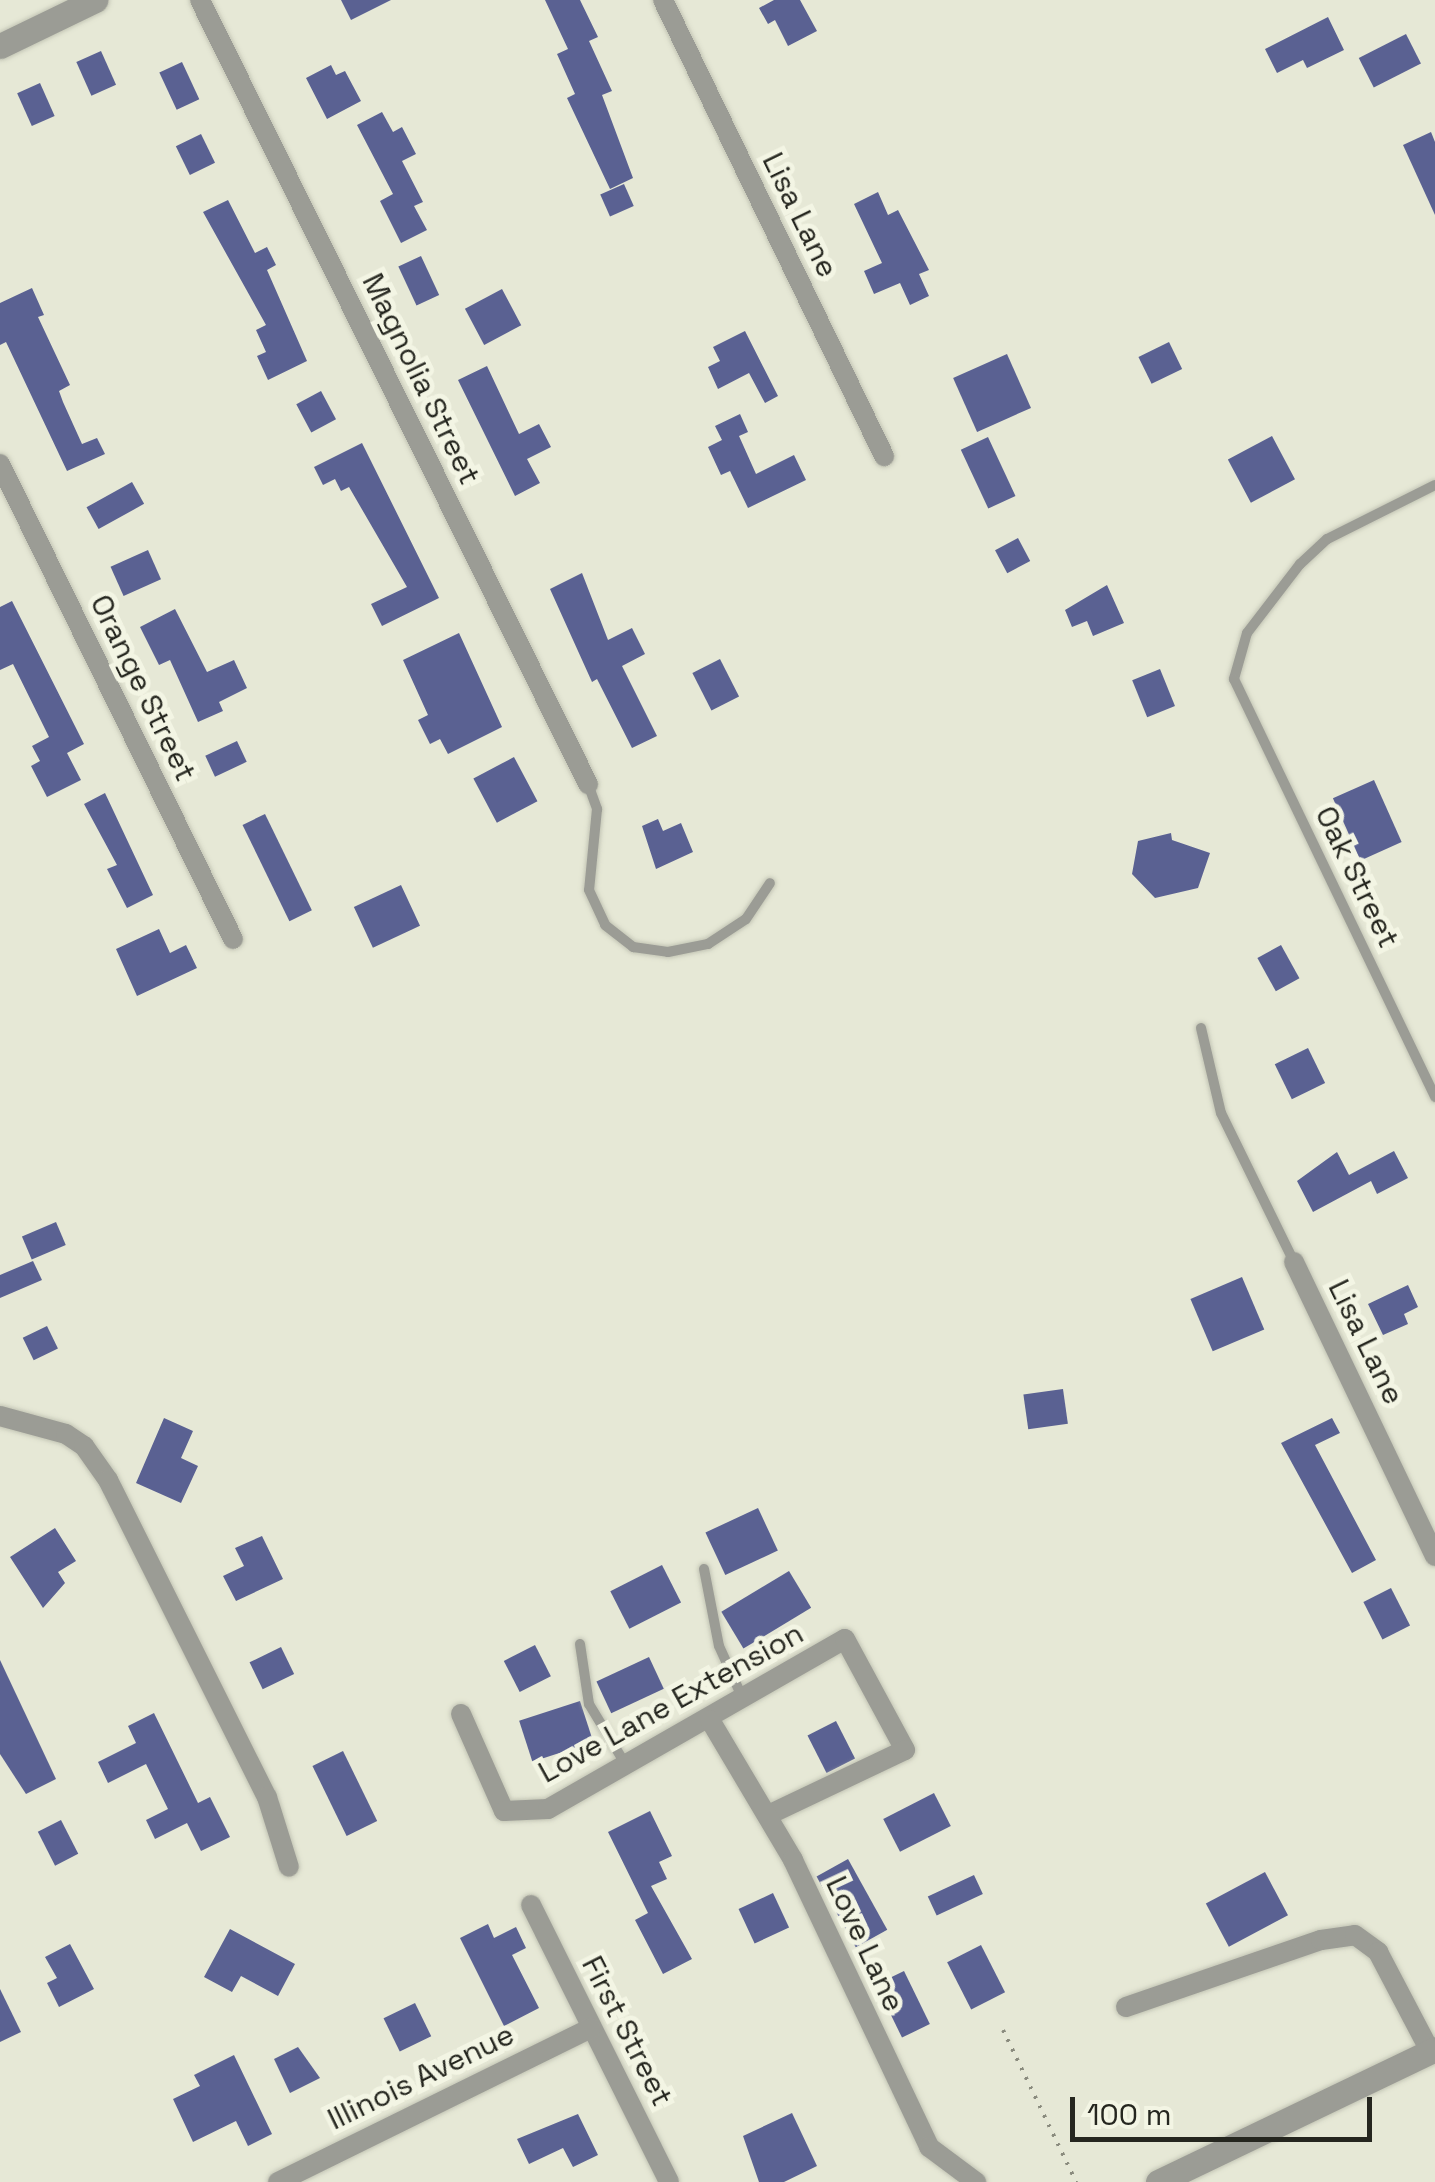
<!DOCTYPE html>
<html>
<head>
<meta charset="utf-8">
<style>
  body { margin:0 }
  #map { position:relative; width:1435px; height:2182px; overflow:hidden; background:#e6e8d6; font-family:"Space Grotesk",sans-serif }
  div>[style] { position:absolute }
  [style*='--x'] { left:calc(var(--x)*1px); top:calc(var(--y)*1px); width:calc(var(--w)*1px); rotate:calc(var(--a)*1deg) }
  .building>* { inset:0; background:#5a6192; transform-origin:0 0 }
  .path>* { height:4px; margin-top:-2px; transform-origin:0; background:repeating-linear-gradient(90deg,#8a8b7e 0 2.5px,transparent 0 10.5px) }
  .roads { filter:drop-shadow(0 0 2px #c3c5b5) drop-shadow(0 0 2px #c3c5b5) }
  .service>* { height:10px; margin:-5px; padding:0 5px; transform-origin:5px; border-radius:5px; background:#9b9c95 }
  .minor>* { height:20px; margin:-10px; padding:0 10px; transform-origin:10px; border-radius:10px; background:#9b9c95 }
  .tertiary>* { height:25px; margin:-12.5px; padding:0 12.5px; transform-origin:12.5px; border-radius:12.5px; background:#9b9c95 }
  span { translate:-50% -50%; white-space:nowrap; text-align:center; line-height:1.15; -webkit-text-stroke:10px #f3f5e4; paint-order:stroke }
  .street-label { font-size:30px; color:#25261f }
  .scale { position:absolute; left:1070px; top:2097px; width:302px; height:45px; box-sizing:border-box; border:5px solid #25261f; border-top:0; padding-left:12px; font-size:30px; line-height:35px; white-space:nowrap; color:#25261f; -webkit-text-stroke:8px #f3f5e4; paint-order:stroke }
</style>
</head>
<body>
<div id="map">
  <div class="building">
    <i style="clip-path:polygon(341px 0,391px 0,351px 20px)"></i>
    <i style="clip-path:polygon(545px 0,580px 0,598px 37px,589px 41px,612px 91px,602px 95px,633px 178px,610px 189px,567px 98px,575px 94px,557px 54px,568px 49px)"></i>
    <i style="clip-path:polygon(774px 0,800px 0,817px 31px,788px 46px,775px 20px,768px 24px,759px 8px)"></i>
    <i style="clip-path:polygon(1328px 17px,1344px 50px,1307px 68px,1303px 60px,1277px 73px,1265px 49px)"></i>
    <i style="left:1406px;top:34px;width:33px;height:53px;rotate:63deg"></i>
    <i style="left:101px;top:51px;width:37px;height:27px;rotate:66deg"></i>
    <i style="left:182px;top:62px;width:41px;height:25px;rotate:65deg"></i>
    <i style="clip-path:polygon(331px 65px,336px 75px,345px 71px,361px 101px,327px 119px,306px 78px)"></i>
    <i style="left:40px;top:83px;width:36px;height:25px;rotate:66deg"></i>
    <i style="clip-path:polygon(382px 112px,393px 132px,402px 127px,416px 154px,402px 161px,423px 202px,414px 206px,427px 230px,401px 243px,380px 201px,393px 194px,357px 125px)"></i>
    <i style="clip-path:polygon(1431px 132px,1435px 142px,1435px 215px,1403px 145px)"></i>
    <i style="left:201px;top:134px;width:32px;height:28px;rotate:64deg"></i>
    <i style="left:624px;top:184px;width:24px;height:26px;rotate:66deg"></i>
    <i style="clip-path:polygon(878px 192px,888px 215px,898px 210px,929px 270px,919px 274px,929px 296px,910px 305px,900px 283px,874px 294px,864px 271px,882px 263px,854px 204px)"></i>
    <i style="clip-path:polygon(228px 200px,255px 253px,267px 247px,276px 265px,267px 270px,307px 361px,268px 380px,257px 356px,266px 352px,256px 330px,266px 325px,203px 212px)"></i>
    <i style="left:421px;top:256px;width:43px;height:25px;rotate:65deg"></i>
    <i style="clip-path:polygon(32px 288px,44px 315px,38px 317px,70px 385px,59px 391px,63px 402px,82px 444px,97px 438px,105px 454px,67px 471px,6px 342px,0 345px,0 303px)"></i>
    <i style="left:502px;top:289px;width:41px;height:42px;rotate:62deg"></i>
    <i style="clip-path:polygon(745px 331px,778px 396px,765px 403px,749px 373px,718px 389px,708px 367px,720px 361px,713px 347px)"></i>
    <i style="left:1169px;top:342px;width:30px;height:34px;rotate:64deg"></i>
    <i style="left:1007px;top:354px;width:59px;height:59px;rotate:66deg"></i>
    <i style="clip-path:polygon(487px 366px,519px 434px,539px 424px,551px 447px,527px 459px,540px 483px,515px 496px,458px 380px)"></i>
    <i style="left:321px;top:391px;width:32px;height:28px;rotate:62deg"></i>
    <i style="clip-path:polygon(740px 414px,748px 432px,739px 436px,756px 474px,794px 455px,806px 480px,748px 508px,730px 471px,721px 475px,708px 447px,722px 440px,715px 426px)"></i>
    <i style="left:1272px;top:436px;width:49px;height:50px;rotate:62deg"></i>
    <i style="left:988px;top:437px;width:65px;height:30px;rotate:65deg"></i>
    <i style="clip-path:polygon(362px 443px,439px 598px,382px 626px,371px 604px,407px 587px,349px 487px,341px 491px,335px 479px,323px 485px,314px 467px)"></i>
    <i style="left:132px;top:482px;width:25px;height:52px;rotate:61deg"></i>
    <i style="left:1018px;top:538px;width:26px;height:26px;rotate:62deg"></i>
    <i style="left:148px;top:550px;width:32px;height:41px;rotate:66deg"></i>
    <i style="clip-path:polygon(582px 573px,608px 640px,632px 628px,645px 654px,622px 666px,657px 736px,632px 748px,597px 679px,592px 682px,550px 589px)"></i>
    <i style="clip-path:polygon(1107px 585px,1124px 623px,1093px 636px,1087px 621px,1072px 627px,1065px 610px)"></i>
    <i style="clip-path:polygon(12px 601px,84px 744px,67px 753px,81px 780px,47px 797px,31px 766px,40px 761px,32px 746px,49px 737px,13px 664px,0 670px,0 607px)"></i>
    <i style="clip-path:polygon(175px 609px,207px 672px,234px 660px,247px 688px,219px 702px,223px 711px,198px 722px,170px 660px,159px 665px,140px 627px)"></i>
    <i style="clip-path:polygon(459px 633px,502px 727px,448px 754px,440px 739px,430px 744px,418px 720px,428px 715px,403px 660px)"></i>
    <i style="left:720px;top:659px;width:42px;height:31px;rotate:63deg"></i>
    <i style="left:1160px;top:669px;width:40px;height:30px;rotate:68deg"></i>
    <i style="left:237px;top:741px;width:23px;height:35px;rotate:65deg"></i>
    <i style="left:514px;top:757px;width:50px;height:46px;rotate:62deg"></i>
    <i style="left:1374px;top:780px;width:68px;height:45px;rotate:66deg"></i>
    <i style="clip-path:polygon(105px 793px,153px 895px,127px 908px,107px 869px,117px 865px,84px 804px)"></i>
    <i style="left:265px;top:814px;width:107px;height:25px;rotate:64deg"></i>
    <i style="clip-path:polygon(658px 819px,663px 831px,681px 823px,693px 852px,656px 869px,642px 826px)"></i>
    <i style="clip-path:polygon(1171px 833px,1172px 840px,1210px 853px,1198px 888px,1155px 898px,1132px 874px,1138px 841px)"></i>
    <i style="left:401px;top:885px;width:45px;height:52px;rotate:65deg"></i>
    <i style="clip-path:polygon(159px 929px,170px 953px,186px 945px,197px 968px,137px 996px,116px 949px)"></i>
    <i style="left:1281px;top:945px;width:38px;height:27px;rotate:61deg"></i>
    <i style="left:1308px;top:1048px;width:39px;height:37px;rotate:64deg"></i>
    <i style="clip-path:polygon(1394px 1151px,1408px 1178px,1377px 1194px,1371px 1181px,1313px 1212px,1297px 1181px,1337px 1152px,1349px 1175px)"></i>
    <i style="left:56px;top:1222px;width:25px;height:37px;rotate:67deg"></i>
    <i style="clip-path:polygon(33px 1261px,42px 1280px,0 1298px,0 1275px)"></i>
    <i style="left:1242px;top:1277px;width:57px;height:56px;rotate:67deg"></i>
    <i style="clip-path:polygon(1408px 1285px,1418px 1307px,1404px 1314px,1408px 1324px,1383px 1335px,1368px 1304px)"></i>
    <i style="left:47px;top:1326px;width:25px;height:27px;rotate:64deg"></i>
    <i style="left:1063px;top:1389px;width:35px;height:40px;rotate:82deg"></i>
    <i style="clip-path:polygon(164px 1418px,193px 1431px,181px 1458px,198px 1466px,181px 1503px,136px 1483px)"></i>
    <i style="clip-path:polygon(1332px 1418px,1340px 1433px,1315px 1445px,1376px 1560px,1352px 1573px,1281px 1443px)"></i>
    <i style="left:758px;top:1508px;width:47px;height:58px;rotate:65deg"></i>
    <i style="clip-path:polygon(55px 1528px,76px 1561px,58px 1572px,65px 1583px,43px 1608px,10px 1557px)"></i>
    <i style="clip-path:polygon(262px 1536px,283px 1579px,236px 1601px,223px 1576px,244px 1566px,235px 1548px)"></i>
    <i style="left:662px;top:1565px;width:42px;height:58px;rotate:63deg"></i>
    <i style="left:789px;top:1571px;width:43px;height:79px;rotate:59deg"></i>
    <i style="left:1391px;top:1588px;width:42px;height:31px;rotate:63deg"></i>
    <i style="left:535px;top:1645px;width:35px;height:35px;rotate:63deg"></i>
    <i style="left:281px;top:1647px;width:30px;height:35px;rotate:64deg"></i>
    <i style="left:649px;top:1657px;width:35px;height:58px;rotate:65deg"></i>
    <i style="clip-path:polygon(0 1660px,56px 1779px,26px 1794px,0 1754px)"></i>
    <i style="left:580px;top:1701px;width:43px;height:64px;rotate:72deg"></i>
    <i style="clip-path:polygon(154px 1713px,198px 1803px,210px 1797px,230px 1837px,201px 1851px,187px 1823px,155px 1839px,146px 1820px,168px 1809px,146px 1764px,108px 1783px,98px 1762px,136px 1743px,128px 1726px)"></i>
    <i style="left:836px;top:1721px;width:42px;height:32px;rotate:63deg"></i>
    <i style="left:343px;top:1751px;width:78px;height:34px;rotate:64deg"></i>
    <i style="left:934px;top:1793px;width:37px;height:57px;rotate:63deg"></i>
    <i style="clip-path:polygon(650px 1811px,672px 1856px,659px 1862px,667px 1879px,651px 1886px,692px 1959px,663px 1974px,635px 1920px,648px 1913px,608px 1832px)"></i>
    <i style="left:61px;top:1820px;width:38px;height:26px;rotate:63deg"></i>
    <i style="left:848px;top:1859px;width:81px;height:36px;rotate:61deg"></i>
    <i style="left:1265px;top:1872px;width:49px;height:67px;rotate:62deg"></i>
    <i style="left:974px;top:1875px;width:21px;height:51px;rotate:65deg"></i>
    <i style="left:773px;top:1893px;width:38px;height:38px;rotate:65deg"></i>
    <i style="clip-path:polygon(488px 1924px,494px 1938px,516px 1927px,526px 1948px,512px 1955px,539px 2008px,504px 2026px,460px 1938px)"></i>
    <i style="clip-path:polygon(230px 1929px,295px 1964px,278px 1996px,241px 1976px,232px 1992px,204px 1977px)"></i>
    <i style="clip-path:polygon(70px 1944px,94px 1989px,59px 2007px,47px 1983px,57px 1978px,45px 1957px)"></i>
    <i style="left:981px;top:1945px;width:53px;height:38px;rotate:63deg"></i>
    <i style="left:904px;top:1971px;width:59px;height:31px;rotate:64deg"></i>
    <i style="clip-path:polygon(0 1989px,21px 2032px,0 2042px)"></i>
    <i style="left:415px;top:2003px;width:37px;height:35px;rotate:64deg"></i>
    <i style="clip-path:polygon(298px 2047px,320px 2078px,290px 2093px,274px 2059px)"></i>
    <i style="clip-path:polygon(234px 2055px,272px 2134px,248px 2146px,236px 2121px,193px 2142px,173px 2099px,200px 2086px,194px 2075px)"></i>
    <i style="clip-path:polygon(792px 2113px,817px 2166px,784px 2182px,759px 2182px,743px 2136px)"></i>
    <i style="clip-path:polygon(578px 2114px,598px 2155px,573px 2167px,563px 2148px,529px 2164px,517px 2139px)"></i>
  </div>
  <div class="path">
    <i style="--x:1003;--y:2030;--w:169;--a:64.3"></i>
  </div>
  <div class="roads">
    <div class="service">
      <i style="--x:1435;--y:485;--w:121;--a:153.4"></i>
      <i style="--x:1327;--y:539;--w:37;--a:137"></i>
      <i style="--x:1300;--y:564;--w:87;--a:127.5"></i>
      <i style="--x:1247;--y:633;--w:48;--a:105.8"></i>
      <i style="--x:1234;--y:679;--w:464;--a:64.3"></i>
      <i style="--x:588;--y:784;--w:27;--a:70"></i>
      <i style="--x:597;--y:809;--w:81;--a:95.6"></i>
      <i style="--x:589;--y:890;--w:38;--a:65"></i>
      <i style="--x:605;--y:925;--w:36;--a:38"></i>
      <i style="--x:633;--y:947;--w:35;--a:8"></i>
      <i style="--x:668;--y:952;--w:41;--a:-11.3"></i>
      <i style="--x:708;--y:944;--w:45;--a:-33.3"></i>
      <i style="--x:746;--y:919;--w:43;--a:-56.3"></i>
      <i style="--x:1201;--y:1028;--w:87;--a:76.8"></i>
      <i style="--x:1221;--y:1113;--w:166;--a:63.9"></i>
      <i style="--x:704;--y:1569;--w:78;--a:79"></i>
      <i style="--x:719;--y:1646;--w:58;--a:65.6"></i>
      <i style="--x:580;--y:1644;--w:61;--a:81.5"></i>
      <i style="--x:589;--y:1704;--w:71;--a:58.8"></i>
    </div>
    <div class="minor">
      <i style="--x:200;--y:0;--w:875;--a:63.67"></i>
      <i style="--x:663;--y:0;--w:507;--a:64.14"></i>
      <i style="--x:0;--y:464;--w:529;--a:63.87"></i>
      <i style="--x:1294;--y:1262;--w:326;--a:64.4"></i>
      <i style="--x:0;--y:1416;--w:68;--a:15.3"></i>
      <i style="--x:66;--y:1434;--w:22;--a:34"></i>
      <i style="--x:84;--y:1446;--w:42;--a:54.8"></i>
      <i style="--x:108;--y:1480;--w:355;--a:63.4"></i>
      <i style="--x:267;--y:1797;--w:73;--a:72.6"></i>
      <i style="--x:461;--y:1714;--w:106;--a:66.1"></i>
      <i style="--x:504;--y:1811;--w:44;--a:-2.6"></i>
      <i style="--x:548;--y:1809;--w:342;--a:-29.8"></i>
      <i style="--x:845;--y:1639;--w:126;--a:61.6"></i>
      <i style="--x:905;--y:1750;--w:152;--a:154.6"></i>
      <i style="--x:710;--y:1720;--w:163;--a:59.3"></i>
      <i style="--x:793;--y:1860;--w:318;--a:64.6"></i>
      <i style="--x:929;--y:2147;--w:59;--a:36.7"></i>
      <i style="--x:531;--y:1905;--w:309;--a:63.5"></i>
      <i style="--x:1126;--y:2007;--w:206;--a:-19"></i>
      <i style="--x:1321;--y:1940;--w:34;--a:-8"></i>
      <i style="--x:1355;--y:1935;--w:29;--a:36"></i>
      <i style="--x:1378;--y:1952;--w:112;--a:62.3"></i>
      <i style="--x:278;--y:2182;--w:349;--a:-26.2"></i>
    </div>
    <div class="tertiary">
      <i style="--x:0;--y:46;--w:106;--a:-25.8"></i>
      <i style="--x:1158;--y:2182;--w:307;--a:-25.6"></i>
    </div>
  </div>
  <div class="street-label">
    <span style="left:800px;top:215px;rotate:64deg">Lisa Lane</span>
    <span style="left:421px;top:379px;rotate:64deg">Magnolia Street</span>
    <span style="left:143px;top:688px;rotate:64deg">Orange Street</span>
    <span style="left:1357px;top:877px;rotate:64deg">Oak Street</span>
    <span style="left:1366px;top:1342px;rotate:64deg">Lisa Lane</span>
    <span style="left:671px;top:1703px;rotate:-29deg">Love Lane Extension</span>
    <span style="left:865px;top:1944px;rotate:65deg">Love Lane</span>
    <span style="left:627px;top:2031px;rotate:63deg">First Street</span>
    <span style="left:421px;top:2077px;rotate:-26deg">Illinois Avenue</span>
  </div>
  <div class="scale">100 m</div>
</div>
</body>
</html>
